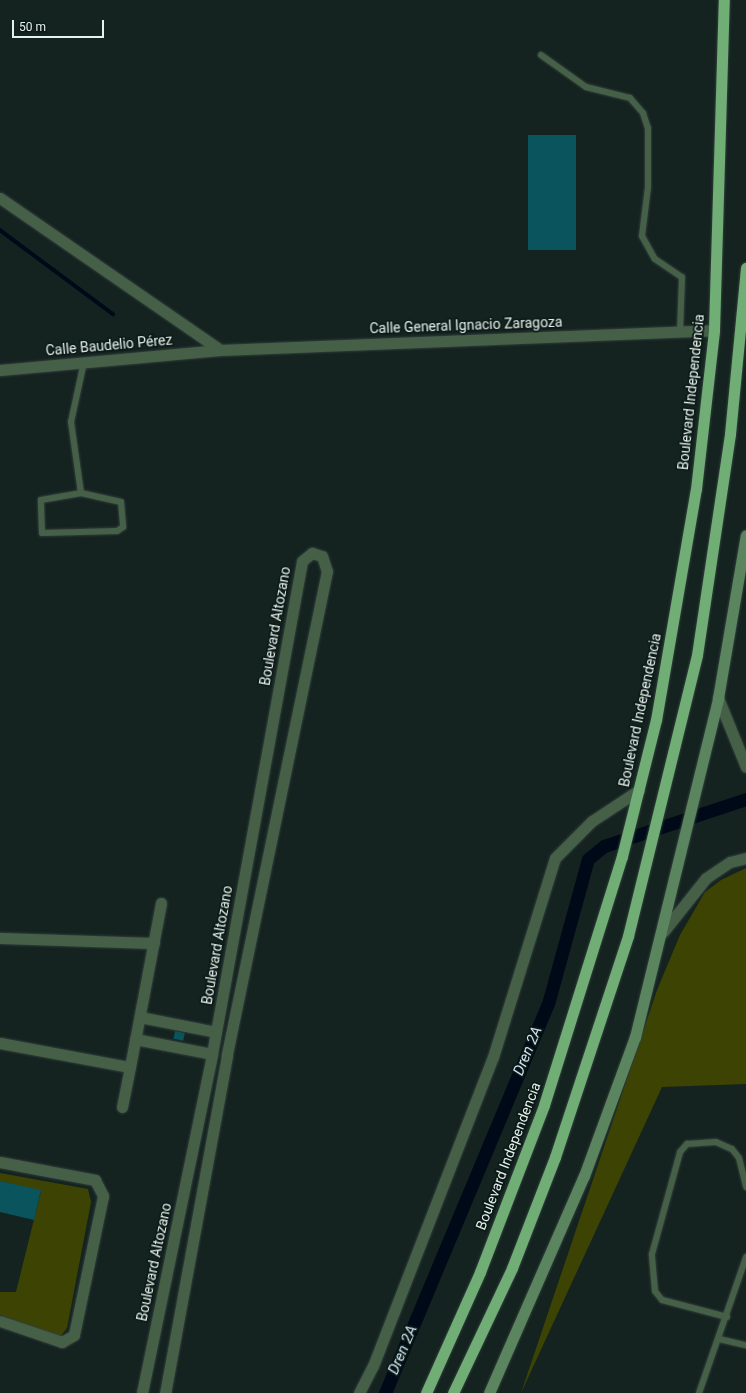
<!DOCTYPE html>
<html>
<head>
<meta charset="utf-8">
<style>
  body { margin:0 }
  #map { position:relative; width:746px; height:1393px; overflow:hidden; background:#152320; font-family:Roboto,sans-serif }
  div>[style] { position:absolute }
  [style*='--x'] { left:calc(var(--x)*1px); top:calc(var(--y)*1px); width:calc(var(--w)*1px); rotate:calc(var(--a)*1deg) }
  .green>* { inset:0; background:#3d4403 }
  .stream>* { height:3.5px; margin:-1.75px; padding:0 1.75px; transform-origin:1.75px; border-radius:1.75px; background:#000917 }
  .canal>* { height:13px; margin:-6.5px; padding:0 6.5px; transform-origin:6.5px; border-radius:6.5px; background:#000917 }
  .building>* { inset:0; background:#0a545d; transform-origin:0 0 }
  .roads { filter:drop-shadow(0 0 1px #32403d) drop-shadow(0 0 1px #32403d) }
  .service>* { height:6px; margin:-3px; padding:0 3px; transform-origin:3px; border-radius:3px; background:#466048 }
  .minor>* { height:11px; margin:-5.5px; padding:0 5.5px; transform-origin:5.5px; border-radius:5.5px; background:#466048 }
  .tertiary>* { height:11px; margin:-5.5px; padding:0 5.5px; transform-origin:5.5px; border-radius:5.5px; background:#466048 }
  .secondary>* { height:11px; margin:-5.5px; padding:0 5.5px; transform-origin:5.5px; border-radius:5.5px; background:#5a855e }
  .trunk>* { height:11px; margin:-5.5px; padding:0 5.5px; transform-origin:5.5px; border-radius:5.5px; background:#70ae76 }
  span { translate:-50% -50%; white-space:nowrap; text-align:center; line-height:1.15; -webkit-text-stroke:3.5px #0b1a16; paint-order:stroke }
  .street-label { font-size:14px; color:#e7f0ed }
  .water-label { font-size:15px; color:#cfe3f1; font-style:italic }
  .scale { position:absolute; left:12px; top:20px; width:92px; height:18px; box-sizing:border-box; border:2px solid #e7f0ed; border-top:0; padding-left:5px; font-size:12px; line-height:14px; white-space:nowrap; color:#e7f0ed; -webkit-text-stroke:3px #0b1a16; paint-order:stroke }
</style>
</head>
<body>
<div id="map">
  <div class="green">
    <i style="clip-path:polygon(746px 868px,746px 1084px,662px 1087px,521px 1393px,657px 990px,680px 935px,705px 892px,721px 880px)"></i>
    <i style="clip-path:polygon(0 1173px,88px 1189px,91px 1202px,67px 1328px,60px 1337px,0 1315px,0 1292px,16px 1292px,41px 1191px,0 1181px)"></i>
  </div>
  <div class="stream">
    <i style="--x:0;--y:230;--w:141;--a:36.6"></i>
  </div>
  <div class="canal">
    <i style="--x:385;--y:1393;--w:422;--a:-67.3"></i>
    <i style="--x:548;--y:1004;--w:150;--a:-74.6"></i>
    <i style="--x:588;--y:859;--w:21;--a:-39"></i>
    <i style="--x:604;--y:846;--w:150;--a:-18.3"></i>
  </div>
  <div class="building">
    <i style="left:528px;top:135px;width:48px;height:115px"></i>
    <i style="left:175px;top:1031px;width:10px;height:8px;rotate:11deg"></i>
    <i style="clip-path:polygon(0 1181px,41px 1190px,34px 1220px,0 1212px)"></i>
  </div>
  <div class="roads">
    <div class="service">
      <i style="--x:541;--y:55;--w:55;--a:35.4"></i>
      <i style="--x:586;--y:87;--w:45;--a:14"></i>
      <i style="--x:630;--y:98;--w:20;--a:49"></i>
      <i style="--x:643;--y:113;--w:16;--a:72"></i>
      <i style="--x:648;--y:128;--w:59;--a:90"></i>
      <i style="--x:648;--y:187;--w:49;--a:97"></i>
      <i style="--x:642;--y:236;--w:26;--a:61"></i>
      <i style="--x:655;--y:259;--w:32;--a:34"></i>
      <i style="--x:682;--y:277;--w:54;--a:92.1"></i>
      <i style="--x:81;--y:493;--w:41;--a:12.7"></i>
      <i style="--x:121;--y:502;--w:25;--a:85"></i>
      <i style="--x:123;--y:527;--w:7;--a:146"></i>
      <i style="--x:117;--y:531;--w:75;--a:178.5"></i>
      <i style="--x:42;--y:533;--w:33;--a:-92"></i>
      <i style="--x:41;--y:500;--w:41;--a:-9.9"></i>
      <i style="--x:81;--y:493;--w:72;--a:-98"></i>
      <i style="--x:71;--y:422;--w:61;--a:-77.8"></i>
      <i style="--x:727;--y:1317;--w:67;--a:-165.3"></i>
      <i style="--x:662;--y:1300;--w:11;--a:-128"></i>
      <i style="--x:655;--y:1291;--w:37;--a:-95"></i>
      <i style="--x:652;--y:1254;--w:106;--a:-74.6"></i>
      <i style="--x:680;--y:1152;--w:11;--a:-49"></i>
      <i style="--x:687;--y:1144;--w:29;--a:-4"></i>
      <i style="--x:716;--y:1142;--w:17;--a:24"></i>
      <i style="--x:732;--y:1149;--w:11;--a:52"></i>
      <i style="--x:739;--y:1158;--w:30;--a:76"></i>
      <i style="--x:719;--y:1339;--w:28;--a:13"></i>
      <i style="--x:699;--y:1393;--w:144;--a:-70.9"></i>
    </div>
    <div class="minor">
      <i style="--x:0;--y:198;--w:267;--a:34.6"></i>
      <i style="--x:0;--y:370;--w:221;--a:-5.2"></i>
      <i style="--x:220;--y:350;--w:494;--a:-2.3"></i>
      <i style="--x:0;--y:938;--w:154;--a:1.9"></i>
      <i style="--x:140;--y:1017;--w:77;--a:11.2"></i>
      <i style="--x:135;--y:1039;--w:78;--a:11"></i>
      <i style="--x:0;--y:1043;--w:132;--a:10.5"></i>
      <i style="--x:130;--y:1067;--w:167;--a:-79.3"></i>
      <i style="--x:122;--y:1107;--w:41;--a:-78.7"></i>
      <i style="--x:0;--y:1162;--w:97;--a:10.7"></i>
      <i style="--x:95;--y:1180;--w:18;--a:63"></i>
      <i style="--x:103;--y:1196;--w:142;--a:101.8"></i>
      <i style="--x:74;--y:1335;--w:14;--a:150"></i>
      <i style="--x:62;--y:1342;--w:65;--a:-161.3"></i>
      <i style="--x:142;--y:1393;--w:346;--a:-78.3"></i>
      <i style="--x:212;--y:1054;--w:501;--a:-79.65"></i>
      <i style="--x:302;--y:561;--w:13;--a:-39"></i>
      <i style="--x:312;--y:553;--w:10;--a:17"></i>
      <i style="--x:322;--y:556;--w:16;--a:72"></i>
      <i style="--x:327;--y:571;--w:495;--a:101.7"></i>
      <i style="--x:227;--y:1056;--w:343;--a:100.4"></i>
      <i style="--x:359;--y:1393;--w:30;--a:-63"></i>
      <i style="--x:373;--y:1366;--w:331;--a:-68.8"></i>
      <i style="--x:493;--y:1057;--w:208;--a:-72.7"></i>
      <i style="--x:555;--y:858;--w:52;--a:-45"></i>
      <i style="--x:592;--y:821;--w:56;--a:-33.4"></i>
    </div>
    <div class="tertiary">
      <i style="--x:718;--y:698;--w:74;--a:67.9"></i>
      <i style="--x:663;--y:932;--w:69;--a:-51.5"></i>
      <i style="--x:706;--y:878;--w:29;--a:-34"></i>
      <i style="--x:730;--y:862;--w:16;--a:-14"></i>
    </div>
    <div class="secondary">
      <i style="--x:489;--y:1393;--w:237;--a:-66.4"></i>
      <i style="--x:584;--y:1176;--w:148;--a:-69.9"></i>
      <i style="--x:635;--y:1037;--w:349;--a:-76.2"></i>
      <i style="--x:718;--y:698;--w:165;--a:-80.3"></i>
    </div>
    <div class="trunk">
      <i style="--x:426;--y:1393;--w:133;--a:-65.9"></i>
      <i style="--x:480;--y:1272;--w:179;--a:-69"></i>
      <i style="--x:544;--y:1105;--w:261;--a:-72.6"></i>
      <i style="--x:622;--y:856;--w:140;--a:-76"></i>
      <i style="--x:656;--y:720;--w:234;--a:-80.2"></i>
      <i style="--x:696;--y:489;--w:160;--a:-83.5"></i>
      <i style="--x:714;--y:330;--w:330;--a:-88.3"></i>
      <i style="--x:453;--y:1393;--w:138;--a:-64.7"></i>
      <i style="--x:512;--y:1268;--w:119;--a:-68.8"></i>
      <i style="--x:555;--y:1157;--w:233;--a:-71.7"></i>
      <i style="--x:628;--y:936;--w:289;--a:-76.2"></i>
      <i style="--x:697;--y:655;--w:223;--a:-81.5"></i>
      <i style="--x:730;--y:434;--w:167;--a:-84.5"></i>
    </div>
  </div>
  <div class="street-label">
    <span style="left:466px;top:325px;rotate:-2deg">Calle General Ignacio Zaragoza</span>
    <span style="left:109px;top:345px;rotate:-5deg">Calle Baudelio Pérez</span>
    <span style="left:691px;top:392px;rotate:-84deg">Boulevard Independencia</span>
    <span style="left:275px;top:626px;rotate:-80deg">Boulevard Altozano</span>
    <span style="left:640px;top:710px;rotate:-78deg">Boulevard Independencia</span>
    <span style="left:217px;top:945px;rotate:-80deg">Boulevard Altozano</span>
    <span style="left:508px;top:1156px;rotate:-69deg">Boulevard Independencia</span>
    <span style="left:154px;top:1262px;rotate:-78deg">Boulevard Altozano</span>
  </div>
  <div class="water-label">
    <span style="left:528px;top:1051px;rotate:-67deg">Dren 2A</span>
    <span style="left:403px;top:1350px;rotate:-67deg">Dren 2A</span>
  </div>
  <div class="scale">50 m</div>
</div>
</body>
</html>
